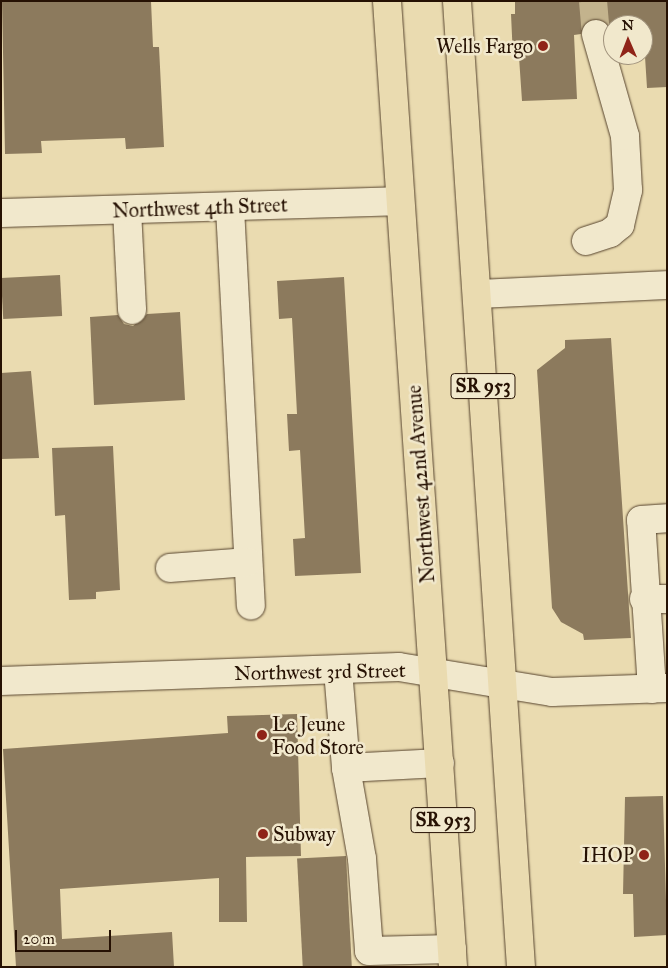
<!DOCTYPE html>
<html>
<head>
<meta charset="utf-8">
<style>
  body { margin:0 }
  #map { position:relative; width:668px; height:968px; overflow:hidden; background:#eadbb0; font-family:"IM FELL Great Primer",serif }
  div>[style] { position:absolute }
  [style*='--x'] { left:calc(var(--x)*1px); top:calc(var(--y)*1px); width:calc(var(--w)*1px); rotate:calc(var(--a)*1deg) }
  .building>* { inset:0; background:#8c7a5d; transform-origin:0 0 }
  .minor-tunnel>* { height:28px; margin-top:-14px; transform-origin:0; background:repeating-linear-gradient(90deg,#c3b38d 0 28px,transparent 0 42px) }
  .roads { filter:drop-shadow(0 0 1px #57442e) drop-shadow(0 0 1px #57442e) }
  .minor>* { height:28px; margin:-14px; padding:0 14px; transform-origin:14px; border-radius:14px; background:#f1e8cc }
  .major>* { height:28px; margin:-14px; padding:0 14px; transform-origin:14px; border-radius:14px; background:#eadbb0 }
  .dots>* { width:14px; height:14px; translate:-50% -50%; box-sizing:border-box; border:2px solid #f1e8cc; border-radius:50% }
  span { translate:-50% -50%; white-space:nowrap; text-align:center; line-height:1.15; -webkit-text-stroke:5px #f1e8cc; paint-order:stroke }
  .shield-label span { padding:1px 4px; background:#f1e8cc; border:1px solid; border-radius:4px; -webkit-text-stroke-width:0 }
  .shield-label { font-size:19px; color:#261103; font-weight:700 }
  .poi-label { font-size:20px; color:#261103 }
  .right { translate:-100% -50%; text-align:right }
  .left { translate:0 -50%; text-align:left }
  .street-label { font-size:20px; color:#261103 }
  .frame { position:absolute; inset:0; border:2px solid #261103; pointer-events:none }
  .north { position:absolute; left:603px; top:15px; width:50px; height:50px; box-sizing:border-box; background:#f1e8cc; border:1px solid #a0927c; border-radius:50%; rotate:359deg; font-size:14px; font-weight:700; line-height:20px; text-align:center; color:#261103 }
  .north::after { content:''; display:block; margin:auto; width:18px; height:22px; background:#8f2418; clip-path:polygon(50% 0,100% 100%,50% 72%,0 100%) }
  .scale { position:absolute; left:15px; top:930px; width:96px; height:22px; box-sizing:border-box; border:2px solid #261103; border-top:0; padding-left:6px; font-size:15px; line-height:18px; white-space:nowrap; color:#261103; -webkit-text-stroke:4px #f1e8cc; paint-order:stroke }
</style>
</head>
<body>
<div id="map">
  <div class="building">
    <i style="clip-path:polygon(2px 1px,151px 1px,153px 47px,159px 47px,164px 147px,126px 149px,125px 138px,41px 141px,42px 153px,5px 154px)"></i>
    <i style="clip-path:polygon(515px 1px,667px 1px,667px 87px,647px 88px,643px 25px,613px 25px,612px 33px,606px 22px,592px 19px,584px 24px,581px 34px,574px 35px,577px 99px,522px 101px,519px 57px,513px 58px,511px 14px,515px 14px)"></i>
    <i style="left:60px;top:275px;width:41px;height:59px;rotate:87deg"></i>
    <i style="clip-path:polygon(344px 277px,361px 573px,295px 576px,293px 539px,305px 538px,300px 450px,289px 451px,287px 414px,297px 414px,292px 318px,279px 319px,277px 281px)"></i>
    <i style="clip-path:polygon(180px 312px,185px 400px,94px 405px,90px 317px,118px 315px,124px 324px,133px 326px,147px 314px)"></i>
    <i style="clip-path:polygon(611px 338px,631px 638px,584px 640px,583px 634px,561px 622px,552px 608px,537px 370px,565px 348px,565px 340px)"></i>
    <i style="clip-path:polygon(31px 371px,39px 458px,1px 459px,1px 373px)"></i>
    <i style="clip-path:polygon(113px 446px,120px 590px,96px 592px,96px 599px,69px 600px,65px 515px,55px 516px,52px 448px)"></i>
    <i style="clip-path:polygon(297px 714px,301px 856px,246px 857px,247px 922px,219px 922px,219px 878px,60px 889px,62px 939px,172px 932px,174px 967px,16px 967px,3px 749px,228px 733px,227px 716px)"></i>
    <i style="clip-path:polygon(663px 796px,667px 935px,634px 937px,633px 894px,623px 894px,625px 797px)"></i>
    <i style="left:346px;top:856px;width:111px;height:49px;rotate:87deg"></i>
  </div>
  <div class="minor-tunnel">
    <i style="--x:593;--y:1;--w:33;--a:85"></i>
  </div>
  <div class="roads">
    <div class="minor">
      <i style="--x:230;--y:208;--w:398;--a:87"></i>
      <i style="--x:127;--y:210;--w:100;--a:87.1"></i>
      <i style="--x:1;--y:213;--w:398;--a:-1.7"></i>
      <i style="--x:586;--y:241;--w:25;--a:-18"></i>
      <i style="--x:610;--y:233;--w:13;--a:-39"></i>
      <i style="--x:620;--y:225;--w:36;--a:-77"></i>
      <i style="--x:628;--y:190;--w:54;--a:-93.2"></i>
      <i style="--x:625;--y:136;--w:106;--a:-105.9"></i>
      <i style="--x:477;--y:294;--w:190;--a:-2.7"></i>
      <i style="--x:170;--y:568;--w:78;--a:-4.4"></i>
      <i style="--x:644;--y:599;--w:23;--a:0"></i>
      <i style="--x:338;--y:670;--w:98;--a:85.3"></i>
      <i style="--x:346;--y:768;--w:94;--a:-3"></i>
      <i style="--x:1;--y:681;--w:398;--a:-2"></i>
      <i style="--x:399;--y:667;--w:155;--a:9.3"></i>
      <i style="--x:552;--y:692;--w:115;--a:-2"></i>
      <i style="--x:652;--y:689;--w:169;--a:-93.7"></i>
      <i style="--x:641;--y:520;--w:26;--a:-4"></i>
      <i style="--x:346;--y:768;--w:92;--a:80"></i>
      <i style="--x:362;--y:859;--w:92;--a:85.6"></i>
      <i style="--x:369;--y:951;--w:83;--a:-1.4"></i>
    </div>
    <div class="major">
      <i style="--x:387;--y:1;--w:968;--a:86.09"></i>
      <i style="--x:457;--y:1;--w:968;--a:86.21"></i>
    </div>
  </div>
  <div class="dots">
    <i style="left:543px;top:46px;background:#8f2418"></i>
    <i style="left:262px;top:735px;background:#8f2418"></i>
    <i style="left:263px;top:834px;background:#8f2418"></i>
    <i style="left:644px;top:855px;background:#8f2418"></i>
  </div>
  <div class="shield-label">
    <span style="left:483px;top:386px">SR 953</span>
    <span style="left:443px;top:820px">SR 953</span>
  </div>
  <div class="poi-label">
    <span class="right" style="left:533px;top:46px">Wells Fargo</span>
    <span class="left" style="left:272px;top:736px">Le Jeune<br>Food Store</span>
    <span class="left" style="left:273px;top:834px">Subway</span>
    <span class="right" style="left:634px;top:855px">IHOP</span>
  </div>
  <div class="street-label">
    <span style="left:200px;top:208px;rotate:-2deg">Northwest 4th Street</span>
    <span style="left:421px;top:484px;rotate:-94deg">Northwest 42nd Avenue</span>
    <span style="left:320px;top:672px;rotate:-1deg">Northwest 3rd Street</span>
  </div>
  <div class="frame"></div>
  <div class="north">N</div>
  <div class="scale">20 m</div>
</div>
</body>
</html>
